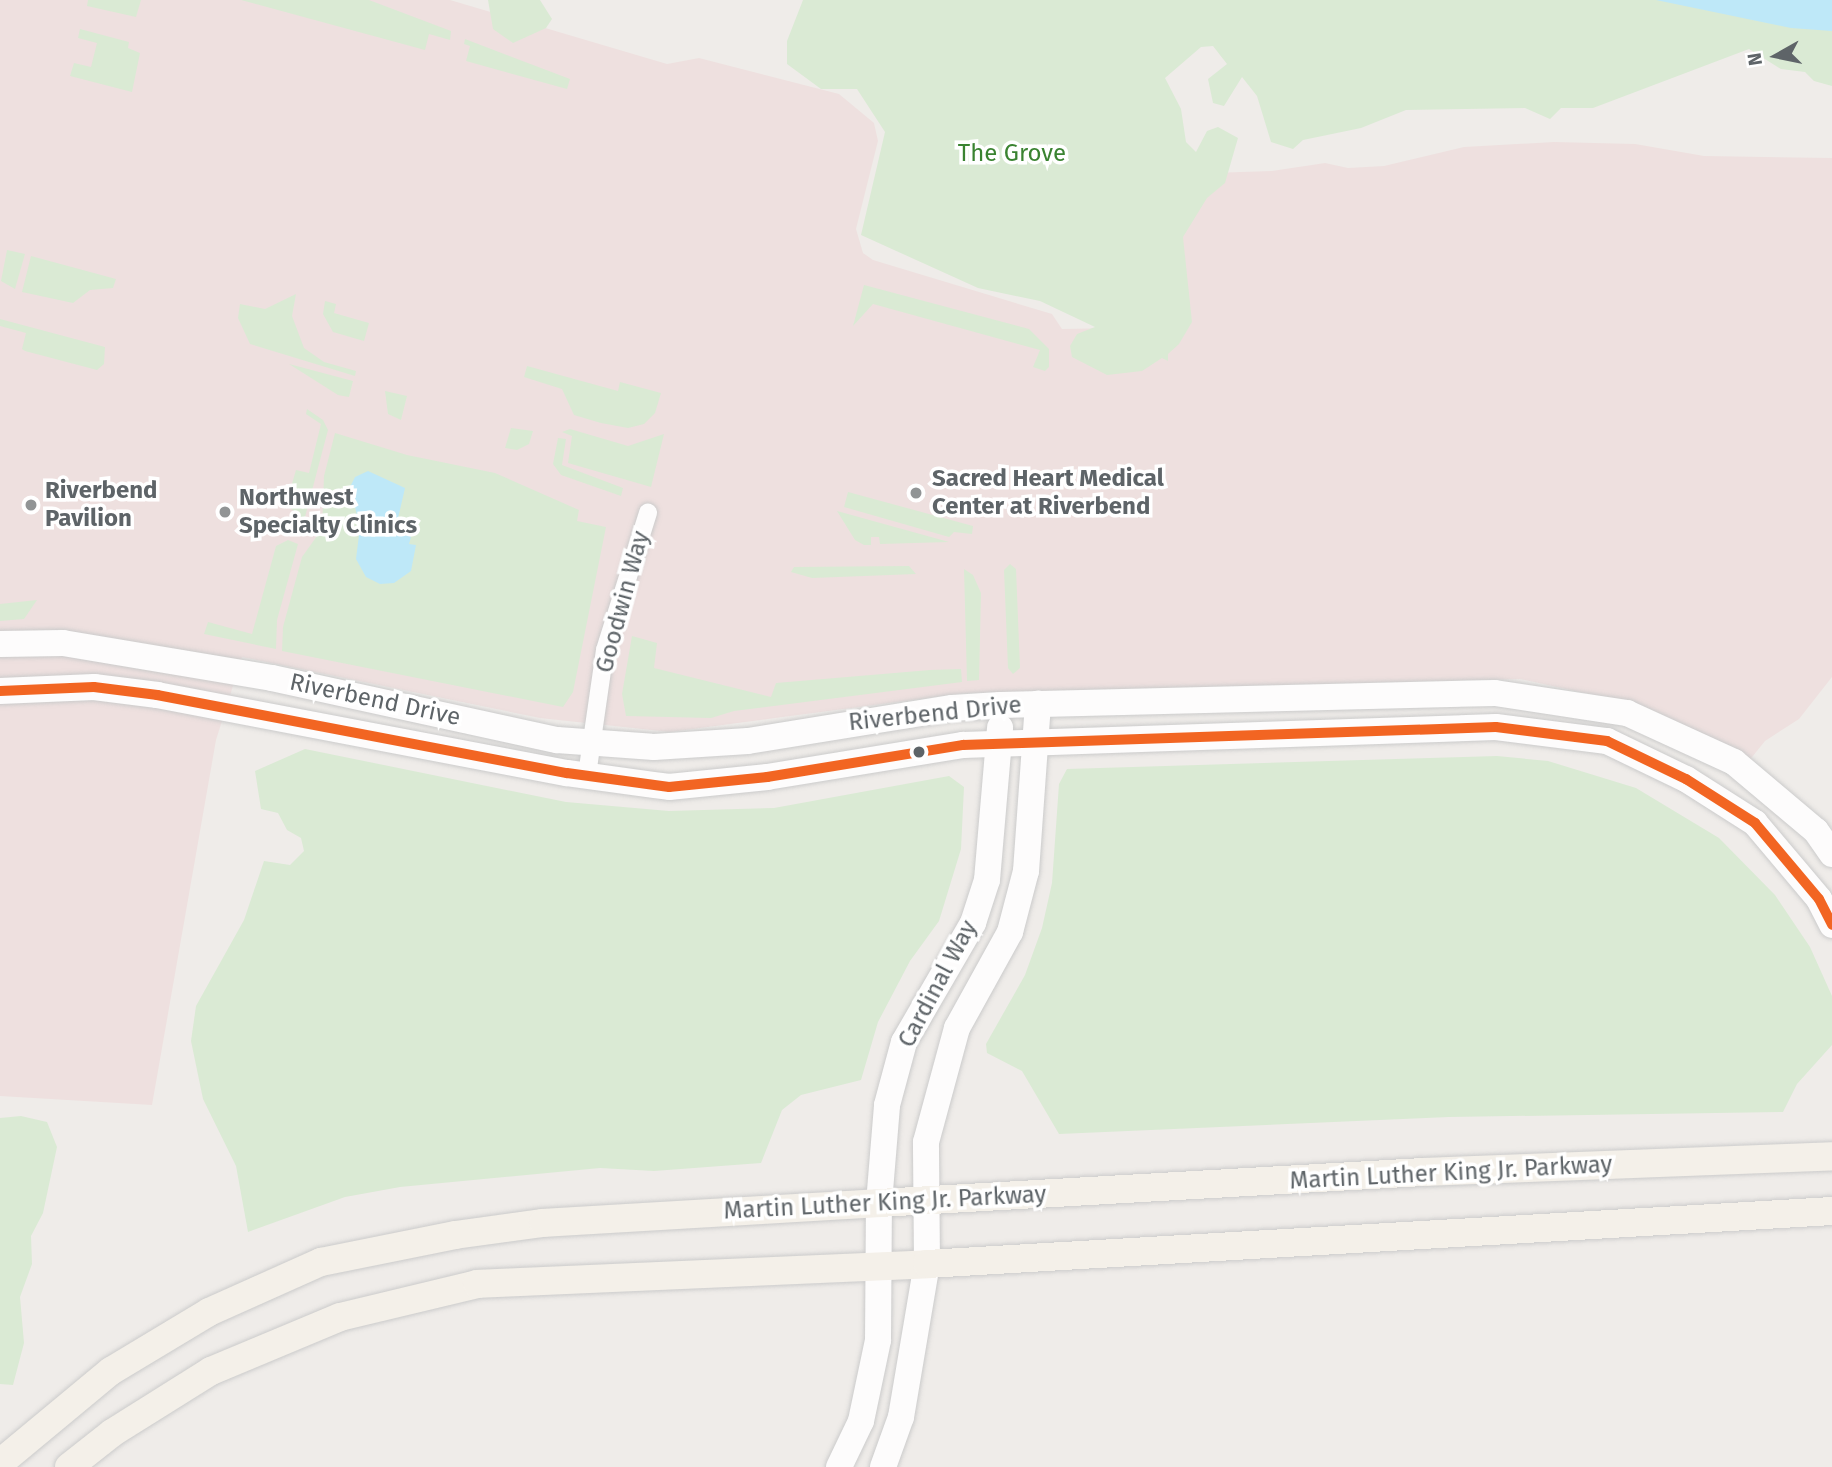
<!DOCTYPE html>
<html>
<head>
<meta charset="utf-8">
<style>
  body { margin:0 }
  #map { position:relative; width:1832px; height:1467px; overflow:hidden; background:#efece9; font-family:"Fira Sans",sans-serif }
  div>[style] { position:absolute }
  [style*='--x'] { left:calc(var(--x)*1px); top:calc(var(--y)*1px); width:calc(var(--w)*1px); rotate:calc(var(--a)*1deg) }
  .medical>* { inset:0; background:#eee0df }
  .green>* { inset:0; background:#daead4 }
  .water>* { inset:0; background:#bee8f8 }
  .roads { filter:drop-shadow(0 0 2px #cbcbcb) drop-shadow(0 0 2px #cbcbcb) }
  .street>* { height:18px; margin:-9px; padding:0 9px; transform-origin:9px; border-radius:9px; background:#fdfcfc }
  .secondary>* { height:26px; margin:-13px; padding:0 13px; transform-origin:13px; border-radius:13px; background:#fdfcfc }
  .primary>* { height:28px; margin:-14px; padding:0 14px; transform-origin:14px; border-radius:14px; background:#f4f0e9 }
  .bus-1>* { height:10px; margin:-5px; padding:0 5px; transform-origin:5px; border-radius:5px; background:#f26522 }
  .dots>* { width:19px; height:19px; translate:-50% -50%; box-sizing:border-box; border:4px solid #fff; border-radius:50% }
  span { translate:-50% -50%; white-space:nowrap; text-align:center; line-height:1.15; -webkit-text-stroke:7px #fff; paint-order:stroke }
  .park-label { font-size:24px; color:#3a8331 }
  .poi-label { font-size:24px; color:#5e6468; font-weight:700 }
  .left { translate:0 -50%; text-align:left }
  .street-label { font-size:24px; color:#5e6468 }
  .north { position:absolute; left:1741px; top:21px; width:70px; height:70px; -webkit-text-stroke:5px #fff; paint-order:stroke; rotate:261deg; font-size:19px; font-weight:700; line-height:28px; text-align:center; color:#5e6468 }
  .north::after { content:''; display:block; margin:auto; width:24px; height:32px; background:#5e6468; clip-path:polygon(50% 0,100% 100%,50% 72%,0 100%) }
</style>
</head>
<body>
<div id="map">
  <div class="medical">
    <i style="clip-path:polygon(0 0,450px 0,667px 64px,699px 58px,839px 94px,874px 123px,878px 141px,856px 229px,863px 253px,873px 260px,1052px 314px,1062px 329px,1171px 327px,1180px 174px,1272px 171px,1325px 163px,1348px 168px,1384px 166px,1464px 147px,1554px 142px,1635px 144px,1704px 156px,1832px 158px,1832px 677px,1799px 719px,1765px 741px,1748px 762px,1639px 705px,1520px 679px,965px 693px,670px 732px,540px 718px,242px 657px,216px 740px,152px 1105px,0 1096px)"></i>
  </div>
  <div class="green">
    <i style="clip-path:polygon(88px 0,141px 0,136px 17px,87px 6px)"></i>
    <i style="clip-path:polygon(241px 0,369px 0,451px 31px,450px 40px,429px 34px,425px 50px)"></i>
    <i style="clip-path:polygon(488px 0,540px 0,552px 19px,546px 28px,513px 43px,493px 29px)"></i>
    <i style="clip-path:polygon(803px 0,1674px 0,1770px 23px,1804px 24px,1832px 31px,1832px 86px,1814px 81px,1805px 72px,1781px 69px,1749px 49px,1593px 108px,1561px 108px,1550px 119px,1525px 108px,1406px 110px,1361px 128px,1303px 140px,1293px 149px,1271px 142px,1257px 96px,1242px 77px,1224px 106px,1213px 103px,1208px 79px,1227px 64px,1213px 46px,1201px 47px,1165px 78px,1181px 109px,1186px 142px,1196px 152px,1207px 131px,1218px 127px,1238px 138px,1225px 183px,1207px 198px,1183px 237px,1192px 322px,1179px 344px,1168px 354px,1168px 361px,1162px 358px,1142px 371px,1107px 375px,1072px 357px,1070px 346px,1077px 334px,1095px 327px,1040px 301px,978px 288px,861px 235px,885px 132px,857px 89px,821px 89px,787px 64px,787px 41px)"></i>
    <i style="clip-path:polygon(80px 29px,129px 42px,128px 48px,140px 53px,132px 92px,70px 76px,74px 63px,91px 67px,97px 43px,78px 38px)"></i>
    <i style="clip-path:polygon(465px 39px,570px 79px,567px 89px,466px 61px,470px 46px,464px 44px)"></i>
    <i style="clip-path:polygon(7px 250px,25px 254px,15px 289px,1px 281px)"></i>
    <i style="clip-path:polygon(31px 256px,116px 279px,113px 288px,90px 290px,73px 303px,22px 292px)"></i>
    <i style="clip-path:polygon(864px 285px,1029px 329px,1049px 349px,1049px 367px,1045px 371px,1033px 367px,1040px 350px,873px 304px,853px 326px)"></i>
    <i style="clip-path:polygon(296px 294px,292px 316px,304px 348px,324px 362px,356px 371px,355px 376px,250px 344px,238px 318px,240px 304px,265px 309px)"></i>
    <i style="clip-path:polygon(325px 301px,336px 304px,334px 313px,369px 323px,364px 341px,333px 332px,323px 314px)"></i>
    <i style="clip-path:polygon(0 319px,105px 347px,104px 364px,97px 370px,25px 351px,22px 349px,26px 333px,0 326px)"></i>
    <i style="clip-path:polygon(289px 364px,353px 381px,349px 397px,338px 395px)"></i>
    <i style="clip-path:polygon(527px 366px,618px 391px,620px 382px,661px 393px,655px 413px,644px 424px,628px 428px,601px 423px,574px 415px,562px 389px,524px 377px)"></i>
    <i style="clip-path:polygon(385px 391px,407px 396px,401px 420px,388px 414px)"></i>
    <i style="clip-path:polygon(307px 409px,323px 420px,328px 430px,305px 517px,300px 517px,286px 504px,296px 470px,309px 473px,321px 424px,306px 414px)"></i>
    <i style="clip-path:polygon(511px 428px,533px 431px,529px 444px,517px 450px,505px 448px)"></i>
    <i style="clip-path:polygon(570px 429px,628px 446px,664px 434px,651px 487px,568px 463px,572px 436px,562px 432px)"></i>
    <i style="clip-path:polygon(335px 433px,407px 455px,495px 473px,579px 510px,577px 521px,606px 527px,573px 692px,563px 707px,282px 651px,283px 627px,302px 557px,322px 529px,324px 476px)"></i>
    <i style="clip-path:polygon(558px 438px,566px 439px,562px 465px,623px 488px,621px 496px,561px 475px,553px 464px)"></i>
    <i style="clip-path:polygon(848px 492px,973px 526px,972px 534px,954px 532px,949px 537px,844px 507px)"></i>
    <i style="clip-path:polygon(837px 511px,949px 542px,880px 544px,879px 537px,871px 537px,871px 545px,864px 545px,855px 540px)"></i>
    <i style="clip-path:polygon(288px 540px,298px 544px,277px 620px,276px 649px,204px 634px,208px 622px,252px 634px,276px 546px)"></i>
    <i style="clip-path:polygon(1010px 564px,1016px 569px,1020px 668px,1013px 674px,1008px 668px,1004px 570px)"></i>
    <i style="clip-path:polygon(909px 566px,916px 574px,812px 578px,791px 572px,794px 567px)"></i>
    <i style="clip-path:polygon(964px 569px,973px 575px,981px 593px,979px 680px,967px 681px)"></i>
    <i style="clip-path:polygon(37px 600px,24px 619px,0 621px,0 604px)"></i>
    <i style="clip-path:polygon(632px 636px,657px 643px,654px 668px,771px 697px,776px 683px,930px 670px,961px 669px,962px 682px,734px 711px,711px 718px,626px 716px,622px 694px)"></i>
    <i style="clip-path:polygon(305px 749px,566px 802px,669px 811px,774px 808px,949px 776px,964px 787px,961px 849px,939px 921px,910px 961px,878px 1022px,861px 1080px,801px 1095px,782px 1110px,761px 1163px,654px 1171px,600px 1168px,400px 1187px,345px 1197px,248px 1232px,236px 1166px,203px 1099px,191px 1041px,196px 1006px,244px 920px,264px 861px,290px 865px,304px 851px,301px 838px,287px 830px,278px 813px,261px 809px,255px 771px)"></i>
    <i style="clip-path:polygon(1497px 756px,1548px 761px,1636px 788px,1719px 838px,1775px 895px,1810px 947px,1832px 996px,1832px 1045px,1797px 1084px,1783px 1112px,1449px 1117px,1059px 1134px,1022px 1071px,987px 1053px,986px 1044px,1025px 975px,1042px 928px,1052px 883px,1059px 784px,1067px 769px)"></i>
    <i style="clip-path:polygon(21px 1116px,47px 1122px,57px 1147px,43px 1213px,31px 1236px,32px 1264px,20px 1297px,24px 1343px,13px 1385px,0 1384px,0 1118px)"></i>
  </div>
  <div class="water">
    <i style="clip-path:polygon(1656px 0,1832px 0,1832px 31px,1791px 28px)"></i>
    <i style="clip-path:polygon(368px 471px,405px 488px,396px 527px,411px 537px,409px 544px,416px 545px,411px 571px,394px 583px,380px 584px,366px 577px,356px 559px,360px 527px,350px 487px,355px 477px)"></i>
  </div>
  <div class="roads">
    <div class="street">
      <i style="--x:587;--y:775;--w:126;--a:-81.8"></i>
      <i style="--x:605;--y:650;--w:144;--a:-72.6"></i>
    </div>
    <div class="secondary">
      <i style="--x:0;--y:644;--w:63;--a:-0.9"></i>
      <i style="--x:63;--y:643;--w:212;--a:9.5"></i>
      <i style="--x:272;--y:678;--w:292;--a:12.3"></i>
      <i style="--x:557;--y:740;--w:97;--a:4.1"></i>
      <i style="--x:654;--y:747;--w:94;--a:-3.7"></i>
      <i style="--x:748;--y:741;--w:207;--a:-9.2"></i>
      <i style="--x:952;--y:708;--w:48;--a:-3.6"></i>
      <i style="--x:1000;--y:705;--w:495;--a:-1.4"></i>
      <i style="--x:1495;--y:693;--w:134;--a:8.6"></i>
      <i style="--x:1627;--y:713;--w:118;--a:24.6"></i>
      <i style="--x:1734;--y:762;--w:107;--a:40.1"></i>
      <i style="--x:1816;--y:831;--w:28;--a:55"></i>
      <i style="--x:0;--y:691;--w:94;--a:-2.4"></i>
      <i style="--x:94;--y:687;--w:64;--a:7.2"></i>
      <i style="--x:157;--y:695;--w:417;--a:10.8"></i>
      <i style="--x:567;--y:773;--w:103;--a:7.8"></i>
      <i style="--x:669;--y:787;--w:99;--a:-5.8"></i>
      <i style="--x:767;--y:777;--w:199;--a:-9.3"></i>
      <i style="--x:963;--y:745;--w:533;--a:-1.93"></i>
      <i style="--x:1496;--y:727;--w:112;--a:7.2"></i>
      <i style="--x:1607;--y:741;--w:88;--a:25.7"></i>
      <i style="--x:1686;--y:779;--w:82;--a:32.5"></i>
      <i style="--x:1755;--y:823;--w:99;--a:49.9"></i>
      <i style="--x:1819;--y:899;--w:29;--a:63"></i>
      <i style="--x:839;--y:1467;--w:51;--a:-64.4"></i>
      <i style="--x:861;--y:1421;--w:83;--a:-78.1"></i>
      <i style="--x:878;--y:1340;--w:137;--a:-89.6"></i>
      <i style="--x:879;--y:1203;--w:98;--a:-85.3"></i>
      <i style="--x:887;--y:1105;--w:65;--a:-74.9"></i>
      <i style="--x:904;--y:1042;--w:138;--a:-59.9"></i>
      <i style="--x:973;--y:923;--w:45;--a:-72"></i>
      <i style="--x:987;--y:880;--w:153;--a:-85.1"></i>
      <i style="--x:883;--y:1467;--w:53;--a:-70.2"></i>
      <i style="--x:901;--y:1417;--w:155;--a:-80.4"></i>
      <i style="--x:927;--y:1264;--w:122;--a:-90.5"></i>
      <i style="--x:926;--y:1142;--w:118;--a:-74.8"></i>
      <i style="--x:957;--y:1028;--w:110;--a:-61.1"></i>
      <i style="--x:1010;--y:932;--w:63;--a:-75.3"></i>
      <i style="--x:1026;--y:871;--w:168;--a:-85.9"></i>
    </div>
    <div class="primary">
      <i style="--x:0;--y:1463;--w:144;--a:-39.7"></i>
      <i style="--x:111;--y:1371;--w:114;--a:-31"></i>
      <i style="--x:209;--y:1312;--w:123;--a:-24.1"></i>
      <i style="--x:321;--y:1262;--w:137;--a:-11.4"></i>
      <i style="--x:455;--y:1235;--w:89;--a:-7.8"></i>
      <i style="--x:543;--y:1223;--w:337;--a:-3.4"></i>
      <i style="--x:879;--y:1203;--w:546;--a:-3.26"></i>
      <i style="--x:1424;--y:1172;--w:408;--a:-2.2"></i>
      <i style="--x:69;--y:1467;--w:55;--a:-38.3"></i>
      <i style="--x:112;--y:1433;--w:117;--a:-32.1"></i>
      <i style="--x:211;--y:1371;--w:140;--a:-22.7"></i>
      <i style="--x:340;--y:1317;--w:141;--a:-13.5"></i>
      <i style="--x:477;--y:1284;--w:450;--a:-2.5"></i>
      <i style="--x:927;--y:1264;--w:907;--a:-3.35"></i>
    </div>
  </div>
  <div class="bus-1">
    <i style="--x:0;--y:691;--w:94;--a:-2.4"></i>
    <i style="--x:94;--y:687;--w:64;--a:7.2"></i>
    <i style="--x:157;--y:695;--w:417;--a:10.8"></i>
    <i style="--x:567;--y:773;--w:103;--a:7.8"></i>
    <i style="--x:669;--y:787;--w:99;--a:-5.8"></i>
    <i style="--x:767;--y:777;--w:199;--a:-9.3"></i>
    <i style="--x:963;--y:745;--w:533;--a:-1.93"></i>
    <i style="--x:1496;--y:727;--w:112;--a:7.2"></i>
    <i style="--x:1607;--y:741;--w:88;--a:25.7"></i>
    <i style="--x:1686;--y:779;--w:82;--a:32.5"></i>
    <i style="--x:1755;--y:823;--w:99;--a:49.9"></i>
    <i style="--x:1819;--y:899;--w:29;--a:63"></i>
  </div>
  <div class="dots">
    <i style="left:916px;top:493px;background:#919495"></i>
    <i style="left:31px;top:505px;background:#919495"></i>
    <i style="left:225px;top:512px;background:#919495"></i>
    <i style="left:919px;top:752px;background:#5e6468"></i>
  </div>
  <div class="park-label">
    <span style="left:1012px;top:154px">The Grove</span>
  </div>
  <div class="poi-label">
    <span class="left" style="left:932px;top:493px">Sacred Heart Medical<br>Center at Riverbend</span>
    <span class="left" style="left:45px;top:505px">Riverbend<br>Pavilion</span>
    <span class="left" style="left:239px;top:512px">Northwest<br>Specialty Clinics</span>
  </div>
  <div class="street-label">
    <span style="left:623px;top:602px;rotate:-75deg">Goodwin Way</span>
    <span style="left:375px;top:700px;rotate:12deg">Riverbend Drive</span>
    <span style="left:935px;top:714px;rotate:-6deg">Riverbend Drive</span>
    <span style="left:938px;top:984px;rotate:-62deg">Cardinal Way</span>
    <span style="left:1451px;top:1173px;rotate:-3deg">Martin Luther King Jr. Parkway</span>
    <span style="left:885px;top:1203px;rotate:-3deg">Martin Luther King Jr. Parkway</span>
  </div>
  <div class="north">N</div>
</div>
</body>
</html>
